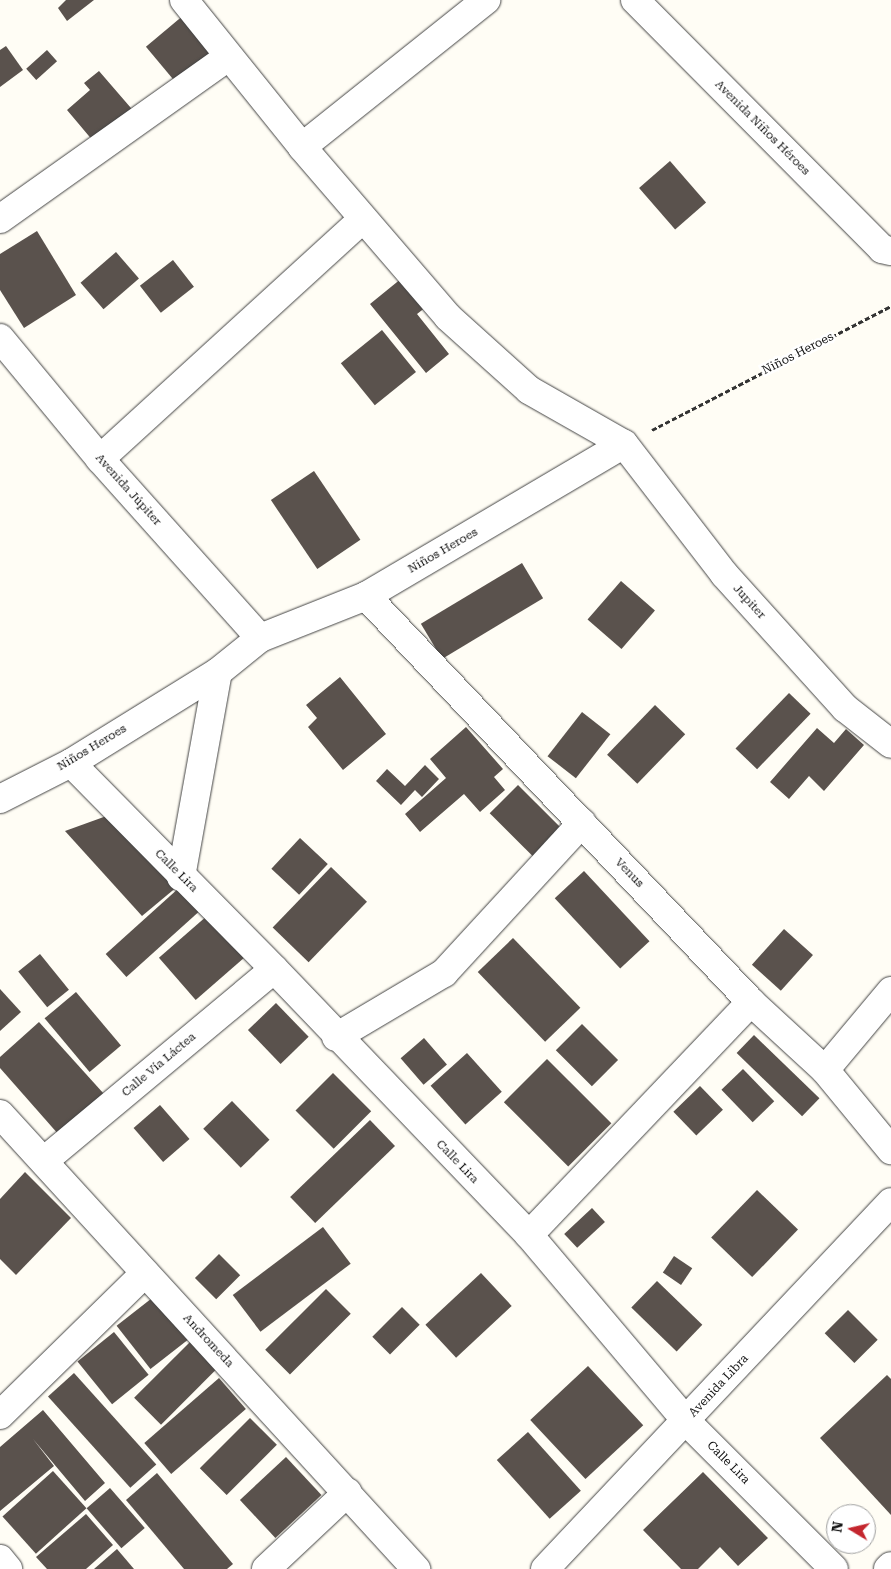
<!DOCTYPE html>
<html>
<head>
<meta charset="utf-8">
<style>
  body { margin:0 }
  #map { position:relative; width:891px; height:1569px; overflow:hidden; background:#fffdf5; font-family:"Roboto Serif",serif }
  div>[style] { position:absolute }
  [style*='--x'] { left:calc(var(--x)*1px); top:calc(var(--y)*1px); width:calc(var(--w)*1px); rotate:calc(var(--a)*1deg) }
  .building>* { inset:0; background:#5a524d; transform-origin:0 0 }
  .path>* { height:3px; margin-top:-1.5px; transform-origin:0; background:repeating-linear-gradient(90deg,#333 0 5px,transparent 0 7.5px) }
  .roads { filter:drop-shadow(0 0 1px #444) drop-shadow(0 0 1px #444) }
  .minor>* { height:28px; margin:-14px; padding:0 14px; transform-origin:14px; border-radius:14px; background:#fff }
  span { translate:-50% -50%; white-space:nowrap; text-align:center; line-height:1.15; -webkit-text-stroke:5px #fff; paint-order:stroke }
  .street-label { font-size:12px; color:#111 }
  .north { position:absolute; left:826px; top:1504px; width:50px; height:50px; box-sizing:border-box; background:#fff; border:1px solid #a0a0a0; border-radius:50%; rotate:279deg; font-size:14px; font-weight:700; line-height:20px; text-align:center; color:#111 }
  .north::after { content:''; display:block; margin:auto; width:18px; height:22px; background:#c4262e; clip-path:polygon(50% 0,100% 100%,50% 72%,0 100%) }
</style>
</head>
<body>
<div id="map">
  <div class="building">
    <i style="clip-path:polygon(66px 0,94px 0,67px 21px,58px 8px)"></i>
    <i style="left:185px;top:14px;width:54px;height:51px;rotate:50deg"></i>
    <i style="clip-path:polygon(6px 46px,23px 70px,0 87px,0 50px)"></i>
    <i style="left:47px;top:50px;width:15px;height:28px;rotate:48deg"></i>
    <i style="clip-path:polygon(99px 71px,137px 115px,99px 148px,67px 110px,90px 90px,84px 83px)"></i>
    <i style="left:670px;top:161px;width:55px;height:41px;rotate:49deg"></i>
    <i style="clip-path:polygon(37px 231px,76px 295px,24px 328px,0 290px,0 254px)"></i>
    <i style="left:116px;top:252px;width:35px;height:47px;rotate:49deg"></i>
    <i style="left:173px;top:260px;width:34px;height:42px;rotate:52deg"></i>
    <i style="clip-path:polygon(402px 278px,426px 307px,417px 314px,449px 354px,426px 373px,370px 304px)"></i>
    <i style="left:382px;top:330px;width:54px;height:53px;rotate:51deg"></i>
    <i style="left:314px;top:471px;width:83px;height:52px;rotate:56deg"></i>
    <i style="left:522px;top:563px;width:41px;height:118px;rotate:59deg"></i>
    <i style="left:621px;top:581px;width:45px;height:51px;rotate:41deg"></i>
    <i style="clip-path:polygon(340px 677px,386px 734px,343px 770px,308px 727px,317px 718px,306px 705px)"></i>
    <i style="left:789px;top:693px;width:30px;height:77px;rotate:44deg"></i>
    <i style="left:655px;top:705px;width:42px;height:69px;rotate:44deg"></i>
    <i style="left:582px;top:712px;width:36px;height:56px;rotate:38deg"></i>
    <i style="clip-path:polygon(466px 727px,503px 769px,494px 777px,505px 790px,480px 812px,464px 794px,420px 832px,405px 814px,446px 778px,430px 759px)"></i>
    <i style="clip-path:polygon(817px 728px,834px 743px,846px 729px,864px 745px,824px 791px,809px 776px,789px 799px,770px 782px)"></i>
    <i style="clip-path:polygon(425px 765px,439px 779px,422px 797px,415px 790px,401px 805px,376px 781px,387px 769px,405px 786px)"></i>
    <i style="left:518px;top:785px;width:62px;height:40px;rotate:45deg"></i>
    <i style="clip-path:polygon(112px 814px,178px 886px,142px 916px,65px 831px)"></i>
    <i style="left:300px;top:838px;width:38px;height:42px;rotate:43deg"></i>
    <i style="left:331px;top:867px;width:50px;height:84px;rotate:44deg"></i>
    <i style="left:584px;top:871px;width:96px;height:40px;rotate:47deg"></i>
    <i style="left:180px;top:887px;width:31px;height:100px;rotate:48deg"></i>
    <i style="left:208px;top:915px;width:56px;height:65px;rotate:49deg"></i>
    <i style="left:784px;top:929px;width:39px;height:48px;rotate:42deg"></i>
    <i style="left:513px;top:938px;width:97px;height:49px;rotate:46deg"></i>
    <i style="left:40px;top:954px;width:46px;height:28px;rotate:51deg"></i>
    <i style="clip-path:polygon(0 989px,21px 1012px,0 1031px)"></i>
    <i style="left:76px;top:992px;width:70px;height:41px;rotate:50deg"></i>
    <i style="left:276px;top:1003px;width:47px;height:39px;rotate:46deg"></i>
    <i style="clip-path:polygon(39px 1022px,104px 1094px,59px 1135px,0 1068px,0 1057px)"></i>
    <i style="left:582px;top:1024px;width:51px;height:37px;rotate:45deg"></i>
    <i style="left:754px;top:1035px;width:91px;height:25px;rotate:44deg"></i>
    <i style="left:424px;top:1038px;width:35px;height:31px;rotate:49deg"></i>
    <i style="left:467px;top:1053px;width:52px;height:49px;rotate:48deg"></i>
    <i style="left:547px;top:1059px;width:91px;height:61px;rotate:45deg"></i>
    <i style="left:743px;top:1069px;width:45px;height:30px;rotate:46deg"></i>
    <i style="left:333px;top:1073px;width:54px;height:53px;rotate:45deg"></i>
    <i style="left:700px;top:1086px;width:33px;height:37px;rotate:46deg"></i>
    <i style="left:232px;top:1101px;width:54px;height:40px;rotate:46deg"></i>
    <i style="left:160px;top:1105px;width:45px;height:35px;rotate:49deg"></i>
    <i style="left:370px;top:1120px;width:36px;height:111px;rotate:46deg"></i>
    <i style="clip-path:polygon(25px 1172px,71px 1218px,16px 1275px,0 1259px,0 1199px)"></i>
    <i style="left:757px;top:1190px;width:57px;height:66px;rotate:44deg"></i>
    <i style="left:592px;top:1208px;width:19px;height:38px;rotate:47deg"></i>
    <i style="left:323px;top:1227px;width:46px;height:113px;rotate:53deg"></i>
    <i style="left:219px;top:1254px;width:30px;height:34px;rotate:45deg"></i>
    <i style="left:674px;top:1256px;width:22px;height:20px;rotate:34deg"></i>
    <i style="left:481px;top:1273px;width:45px;height:76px;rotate:47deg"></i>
    <i style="left:657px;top:1281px;width:63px;height:37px;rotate:44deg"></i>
    <i style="left:326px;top:1289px;width:35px;height:86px;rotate:45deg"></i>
    <i style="left:156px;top:1295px;width:55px;height:50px;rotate:52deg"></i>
    <i style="left:402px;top:1307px;width:25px;height:42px;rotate:45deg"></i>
    <i style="left:848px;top:1310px;width:42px;height:33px;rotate:45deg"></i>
    <i style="left:114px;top:1332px;width:55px;height:47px;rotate:51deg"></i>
    <i style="left:190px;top:1342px;width:38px;height:79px;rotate:45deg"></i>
    <i style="left:588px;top:1366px;width:81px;height:79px;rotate:47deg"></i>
    <i style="left:74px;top:1373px;width:123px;height:35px;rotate:48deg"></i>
    <i style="clip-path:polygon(887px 1375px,891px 1379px,891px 1515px,820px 1438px)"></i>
    <i style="left:219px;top:1378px;width:41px;height:99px;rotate:49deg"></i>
    <i style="clip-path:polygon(43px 1410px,105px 1483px,85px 1501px,33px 1439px,54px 1466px,0 1511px,0 1447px)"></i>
    <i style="left:250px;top:1418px;width:38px;height:71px;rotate:45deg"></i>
    <i style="left:528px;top:1432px;width:79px;height:42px;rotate:48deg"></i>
    <i style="left:286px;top:1457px;width:52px;height:63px;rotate:47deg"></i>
    <i style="left:53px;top:1471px;width:50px;height:68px;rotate:48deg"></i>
    <i style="clip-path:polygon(703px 1472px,768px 1538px,738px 1566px,720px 1547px,698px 1569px,681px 1569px,643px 1530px)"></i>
    <i style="clip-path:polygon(157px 1473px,233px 1564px,227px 1569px,184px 1569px,126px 1500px)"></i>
    <i style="left:110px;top:1488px;width:53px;height:31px;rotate:49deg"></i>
    <i style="clip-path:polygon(86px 1514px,113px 1545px,86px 1569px,47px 1569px,36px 1557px)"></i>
    <i style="clip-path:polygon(117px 1549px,134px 1569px,94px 1569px)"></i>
  </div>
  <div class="path">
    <i style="--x:652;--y:430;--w:269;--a:-27.4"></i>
  </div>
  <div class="roads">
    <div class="minor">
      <i style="--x:184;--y:0;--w:189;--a:51.2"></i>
      <i style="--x:302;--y:147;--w:224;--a:49.3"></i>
      <i style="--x:448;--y:317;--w:109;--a:42"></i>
      <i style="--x:529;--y:390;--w:109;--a:29.6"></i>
      <i style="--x:624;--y:444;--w:164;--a:52.4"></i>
      <i style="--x:724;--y:574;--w:181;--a:47.9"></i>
      <i style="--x:845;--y:708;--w:58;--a:38"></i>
      <i style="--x:635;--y:0;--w:351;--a:45.2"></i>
      <i style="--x:882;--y:249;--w:9;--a:13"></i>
      <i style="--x:302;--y:147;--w:236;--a:-38.6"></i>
      <i style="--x:0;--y:219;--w:280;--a:-35.4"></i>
      <i style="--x:0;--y:338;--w:157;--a:50.4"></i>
      <i style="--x:100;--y:459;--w:240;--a:48.2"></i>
      <i style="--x:100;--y:459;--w:356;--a:-42.4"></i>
      <i style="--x:366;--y:596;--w:560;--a:46.52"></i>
      <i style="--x:751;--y:1002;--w:100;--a:42.6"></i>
      <i style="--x:825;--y:1070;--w:104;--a:50.5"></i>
      <i style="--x:71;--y:763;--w:289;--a:45.4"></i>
      <i style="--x:274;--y:969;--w:368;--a:46.2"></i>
      <i style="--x:529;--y:1235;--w:243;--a:49.8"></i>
      <i style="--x:686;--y:1421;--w:209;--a:45"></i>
      <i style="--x:0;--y:799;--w:80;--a:-26.9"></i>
      <i style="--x:71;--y:763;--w:173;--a:-31.8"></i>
      <i style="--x:218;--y:672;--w:54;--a:-39"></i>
      <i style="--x:260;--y:638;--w:114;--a:-21.6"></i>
      <i style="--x:366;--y:596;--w:299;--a:-30.5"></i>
      <i style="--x:181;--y:877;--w:208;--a:-79.8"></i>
      <i style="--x:336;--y:1037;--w:126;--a:-30.7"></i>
      <i style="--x:444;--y:973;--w:204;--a:-47.4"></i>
      <i style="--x:825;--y:1070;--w:103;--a:-50.1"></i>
      <i style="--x:0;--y:1114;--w:617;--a:47.56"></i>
      <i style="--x:45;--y:1160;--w:298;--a:-39.8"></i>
      <i style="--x:529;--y:1235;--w:322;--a:-46.4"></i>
      <i style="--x:0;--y:1415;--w:203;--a:-44.4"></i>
      <i style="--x:0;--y:1559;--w:13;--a:51"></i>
      <i style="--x:266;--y:1569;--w:112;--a:-43.2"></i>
      <i style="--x:545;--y:1569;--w:504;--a:-46.69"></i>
      <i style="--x:888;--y:1569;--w:4;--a:-45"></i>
    </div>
  </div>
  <div class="street-label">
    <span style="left:762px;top:128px;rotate:45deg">Avenida Niños Héroes</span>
    <span style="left:798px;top:354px;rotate:-27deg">Niños Heroes</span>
    <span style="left:128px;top:490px;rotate:48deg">Avenida Júpiter</span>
    <span style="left:443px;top:551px;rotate:-30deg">Niños Heroes</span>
    <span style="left:749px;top:602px;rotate:48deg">Jupiter</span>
    <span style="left:92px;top:748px;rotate:-31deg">Niños Heroes</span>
    <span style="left:176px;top:871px;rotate:45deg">Calle Lira</span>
    <span style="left:629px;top:873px;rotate:46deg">Venus</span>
    <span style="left:159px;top:1065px;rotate:-40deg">Calle Vía Láctea</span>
    <span style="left:457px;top:1162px;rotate:46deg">Calle Lira</span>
    <span style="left:208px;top:1341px;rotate:47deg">Andromeda</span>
    <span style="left:719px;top:1386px;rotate:-47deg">Avenida Libra</span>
    <span style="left:728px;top:1463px;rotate:45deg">Calle Lira</span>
  </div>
  <div class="north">N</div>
</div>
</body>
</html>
